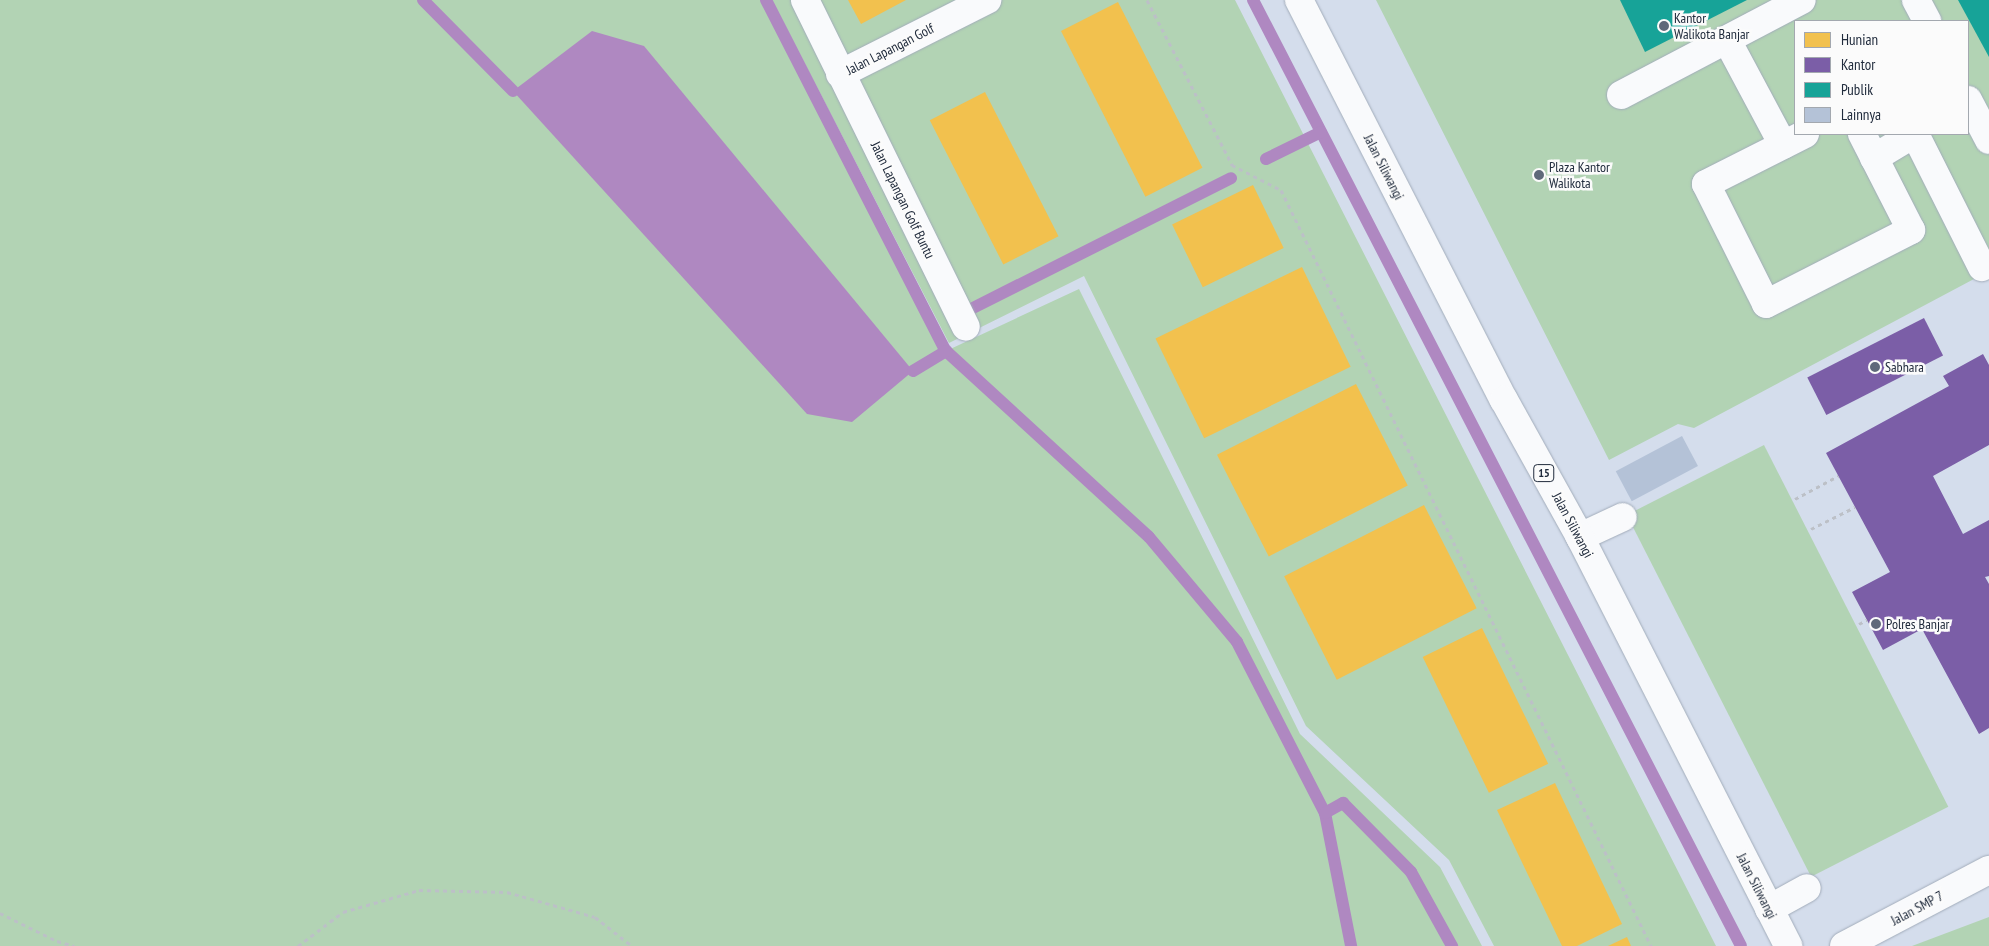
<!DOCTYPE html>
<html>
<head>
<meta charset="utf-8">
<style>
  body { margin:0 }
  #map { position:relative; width:1989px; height:946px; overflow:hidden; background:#d4ddec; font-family:"PT Sans Narrow",sans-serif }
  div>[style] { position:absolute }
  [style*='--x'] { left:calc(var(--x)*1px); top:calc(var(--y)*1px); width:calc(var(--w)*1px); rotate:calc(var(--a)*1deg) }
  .green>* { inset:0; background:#b2d3b4; transform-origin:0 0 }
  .water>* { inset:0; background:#af88c1 }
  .homes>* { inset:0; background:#f2c14e; transform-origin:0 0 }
  .offices>* { inset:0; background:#7b5ea7; transform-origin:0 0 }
  .public>* { inset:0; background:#17a398 }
  .stream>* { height:12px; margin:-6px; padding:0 6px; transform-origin:6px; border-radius:6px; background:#af88c1 }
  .building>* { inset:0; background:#b4c2d7; transform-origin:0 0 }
  .path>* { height:3px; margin-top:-1.5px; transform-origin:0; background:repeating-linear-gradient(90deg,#bcc0c7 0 4px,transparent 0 8px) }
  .roads { filter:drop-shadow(0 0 1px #a2acba) drop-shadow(0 0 1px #a2acba) }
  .minor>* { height:28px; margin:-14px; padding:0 14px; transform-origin:14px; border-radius:14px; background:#f9fafc }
  .highway>* { height:28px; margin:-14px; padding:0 14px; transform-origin:14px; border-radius:14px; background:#f9fafc }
  .dots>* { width:14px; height:14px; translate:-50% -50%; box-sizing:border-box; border:2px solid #fbfbfb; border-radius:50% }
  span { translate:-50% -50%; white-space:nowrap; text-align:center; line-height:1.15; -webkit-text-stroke:5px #fbfbfb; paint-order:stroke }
  .shield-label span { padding:1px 4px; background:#fbfbfb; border:1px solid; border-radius:4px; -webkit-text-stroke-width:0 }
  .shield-label { font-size:12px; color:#202b3c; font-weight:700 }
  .poi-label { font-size:14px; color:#202b3c }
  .left { translate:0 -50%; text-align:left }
  .street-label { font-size:14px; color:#202b3c }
  .legend { position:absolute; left:1794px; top:20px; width:175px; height:115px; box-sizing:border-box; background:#fbfbfb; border:1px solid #a3a8af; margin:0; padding:6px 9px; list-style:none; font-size:15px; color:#202b3c }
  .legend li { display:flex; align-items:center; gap:10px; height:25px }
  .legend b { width:25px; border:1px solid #a3a8af }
</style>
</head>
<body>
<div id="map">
  <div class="green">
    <i style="clip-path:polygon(0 0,766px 0,946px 351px,1079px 289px,1300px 734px,1440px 867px,1482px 946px,0 946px)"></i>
    <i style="clip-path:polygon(772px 0,1235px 0,1716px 946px,1494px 946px,1449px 860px,1306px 726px,1084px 276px,949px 343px)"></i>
    <i style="clip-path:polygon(evenodd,1376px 0,1989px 0,1989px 271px,1694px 428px,1678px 424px,1609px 460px,1376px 0,1795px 21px,1968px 21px,1968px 134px,1795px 134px,1795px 21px)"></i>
    <i style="left:1764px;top:445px;width:406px;height:154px;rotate:63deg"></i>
    <i style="clip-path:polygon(1989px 917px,1989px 946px,1912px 946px)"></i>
  </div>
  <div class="water">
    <i style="clip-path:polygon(592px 31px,644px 46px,913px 371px,852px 422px,807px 414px,513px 91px)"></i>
  </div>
  <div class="homes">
    <i style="clip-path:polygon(848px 0,906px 0,861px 24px)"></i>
    <i style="left:1118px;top:2px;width:186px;height:64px;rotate:63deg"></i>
    <i style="left:985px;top:92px;width:162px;height:62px;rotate:63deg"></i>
    <i style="left:1253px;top:185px;width:70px;height:90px;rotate:64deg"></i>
    <i style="left:1302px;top:267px;width:111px;height:163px;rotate:64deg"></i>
    <i style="left:1356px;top:384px;width:114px;height:156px;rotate:63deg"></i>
    <i style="left:1424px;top:505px;width:116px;height:157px;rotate:63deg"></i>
    <i style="left:1482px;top:628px;width:151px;height:66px;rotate:64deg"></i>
    <i style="clip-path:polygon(1555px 783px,1622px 924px,1577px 946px,1562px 946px,1497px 810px)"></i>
    <i style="clip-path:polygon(1627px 937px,1631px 946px,1608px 946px)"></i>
  </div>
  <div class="offices">
    <i style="left:1924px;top:318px;width:42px;height:131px;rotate:63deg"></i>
    <i style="clip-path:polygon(1983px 354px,1989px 365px,1989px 445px,1933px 476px,1963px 534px,1989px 520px,1989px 576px,1985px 577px,1989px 584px,1989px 728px,1979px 734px,1922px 629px,1883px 650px,1852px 592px,1890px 572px,1826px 453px,1949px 386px,1943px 376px)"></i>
  </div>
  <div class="public">
    <i style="clip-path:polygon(1620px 0,1747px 0,1645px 52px)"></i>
    <i style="clip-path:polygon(1958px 0,1989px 0,1989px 57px)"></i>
  </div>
  <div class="stream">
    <i style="--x:423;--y:0;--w:128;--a:45.3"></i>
    <i style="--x:766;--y:0;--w:394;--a:62.9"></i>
    <i style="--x:946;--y:351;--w:275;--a:42.5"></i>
    <i style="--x:1149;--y:537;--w:137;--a:50"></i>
    <i style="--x:1237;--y:642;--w:192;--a:62.8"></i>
    <i style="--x:1325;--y:813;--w:136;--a:78.9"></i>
    <i style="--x:1253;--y:0;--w:1064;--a:62.71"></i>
    <i style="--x:1266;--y:159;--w:61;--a:-26.1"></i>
    <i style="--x:963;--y:313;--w:300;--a:-26.7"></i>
    <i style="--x:913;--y:371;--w:39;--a:-31"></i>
    <i style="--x:1325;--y:813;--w:21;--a:-29"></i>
    <i style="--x:1343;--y:803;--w:97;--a:45.4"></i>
    <i style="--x:1411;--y:872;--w:85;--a:61"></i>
  </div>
  <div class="building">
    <i style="left:1682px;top:436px;width:34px;height:75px;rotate:62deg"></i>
  </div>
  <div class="path">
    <i style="--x:1147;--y:0;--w:186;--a:62.7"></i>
    <i style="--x:1232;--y:165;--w:55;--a:27"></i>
    <i style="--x:1281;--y:190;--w:842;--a:63.92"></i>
    <i style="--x:1795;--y:499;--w:49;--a:-28.1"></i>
    <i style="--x:1811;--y:529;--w:49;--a:-26.6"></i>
    <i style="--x:1859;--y:624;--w:9;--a:-27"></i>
    <i style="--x:0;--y:913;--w:64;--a:26.2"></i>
    <i style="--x:57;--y:941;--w:18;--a:16"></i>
    <i style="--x:298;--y:946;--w:56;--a:-37.1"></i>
    <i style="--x:343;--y:912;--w:79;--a:-16.1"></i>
    <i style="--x:419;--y:890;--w:88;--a:1.3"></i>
    <i style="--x:507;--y:892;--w:91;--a:15.9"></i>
    <i style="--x:595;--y:917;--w:47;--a:38.1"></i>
  </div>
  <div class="roads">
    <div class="minor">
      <i style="--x:805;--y:0;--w:364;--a:63.8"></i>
      <i style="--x:1916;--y:0;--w:24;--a:62"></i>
      <i style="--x:1727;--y:40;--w:119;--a:61.9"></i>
      <i style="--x:840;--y:74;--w:165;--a:-26.7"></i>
      <i style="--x:1621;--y:95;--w:204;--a:-27.7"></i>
      <i style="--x:1968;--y:100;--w:45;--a:62.3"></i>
      <i style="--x:1805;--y:134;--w:111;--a:153.2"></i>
      <i style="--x:1706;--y:184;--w:134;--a:63.4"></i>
      <i style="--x:1766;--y:304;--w:163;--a:-27"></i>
      <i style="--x:1911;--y:230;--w:108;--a:-117"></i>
      <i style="--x:1915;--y:134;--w:149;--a:63.3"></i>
      <i style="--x:1874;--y:158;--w:47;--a:-31"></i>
      <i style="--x:1580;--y:537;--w:47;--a:-24.9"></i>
      <i style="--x:1769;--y:909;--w:43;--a:-28.9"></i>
      <i style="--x:1844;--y:946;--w:164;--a:-27.7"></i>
    </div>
    <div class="highway">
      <i style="--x:1299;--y:0;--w:449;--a:62.9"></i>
      <i style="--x:1504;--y:400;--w:157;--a:61"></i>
      <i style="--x:1580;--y:537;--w:459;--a:63"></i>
    </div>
  </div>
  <div class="dots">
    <i style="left:1664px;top:26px;background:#5f697a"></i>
    <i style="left:1539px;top:175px;background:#5f697a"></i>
    <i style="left:1875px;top:367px;background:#5f697a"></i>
    <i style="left:1876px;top:624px;background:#5f697a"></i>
  </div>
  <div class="shield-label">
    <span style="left:1544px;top:473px">15</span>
  </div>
  <div class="poi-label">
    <span class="left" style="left:1674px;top:26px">Kantor<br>Walikota Banjar</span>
    <span class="left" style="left:1549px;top:175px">Plaza Kantor<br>Walikota</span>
    <span class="left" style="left:1885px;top:367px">Sabhara</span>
    <span class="left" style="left:1886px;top:624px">Polres Banjar</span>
  </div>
  <div class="street-label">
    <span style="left:890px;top:49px;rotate:-27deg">Jalan Lapangan Golf</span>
    <span style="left:1384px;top:167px;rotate:63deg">Jalan Siliwangi</span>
    <span style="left:903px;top:200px;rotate:64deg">Jalan Lapangan Golf Buntu</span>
    <span style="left:1573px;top:525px;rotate:62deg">Jalan Siliwangi</span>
    <span style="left:1757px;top:886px;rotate:63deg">Jalan Siliwangi</span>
    <span style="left:1917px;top:908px;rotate:-28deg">Jalan SMP 7</span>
  </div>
  <ul class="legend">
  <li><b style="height:14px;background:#f2c14e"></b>Hunian</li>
  <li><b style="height:14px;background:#7b5ea7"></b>Kantor</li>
  <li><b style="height:14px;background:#17a398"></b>Publik</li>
  <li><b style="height:14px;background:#b4c2d7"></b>Lainnya</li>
  </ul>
</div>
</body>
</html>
